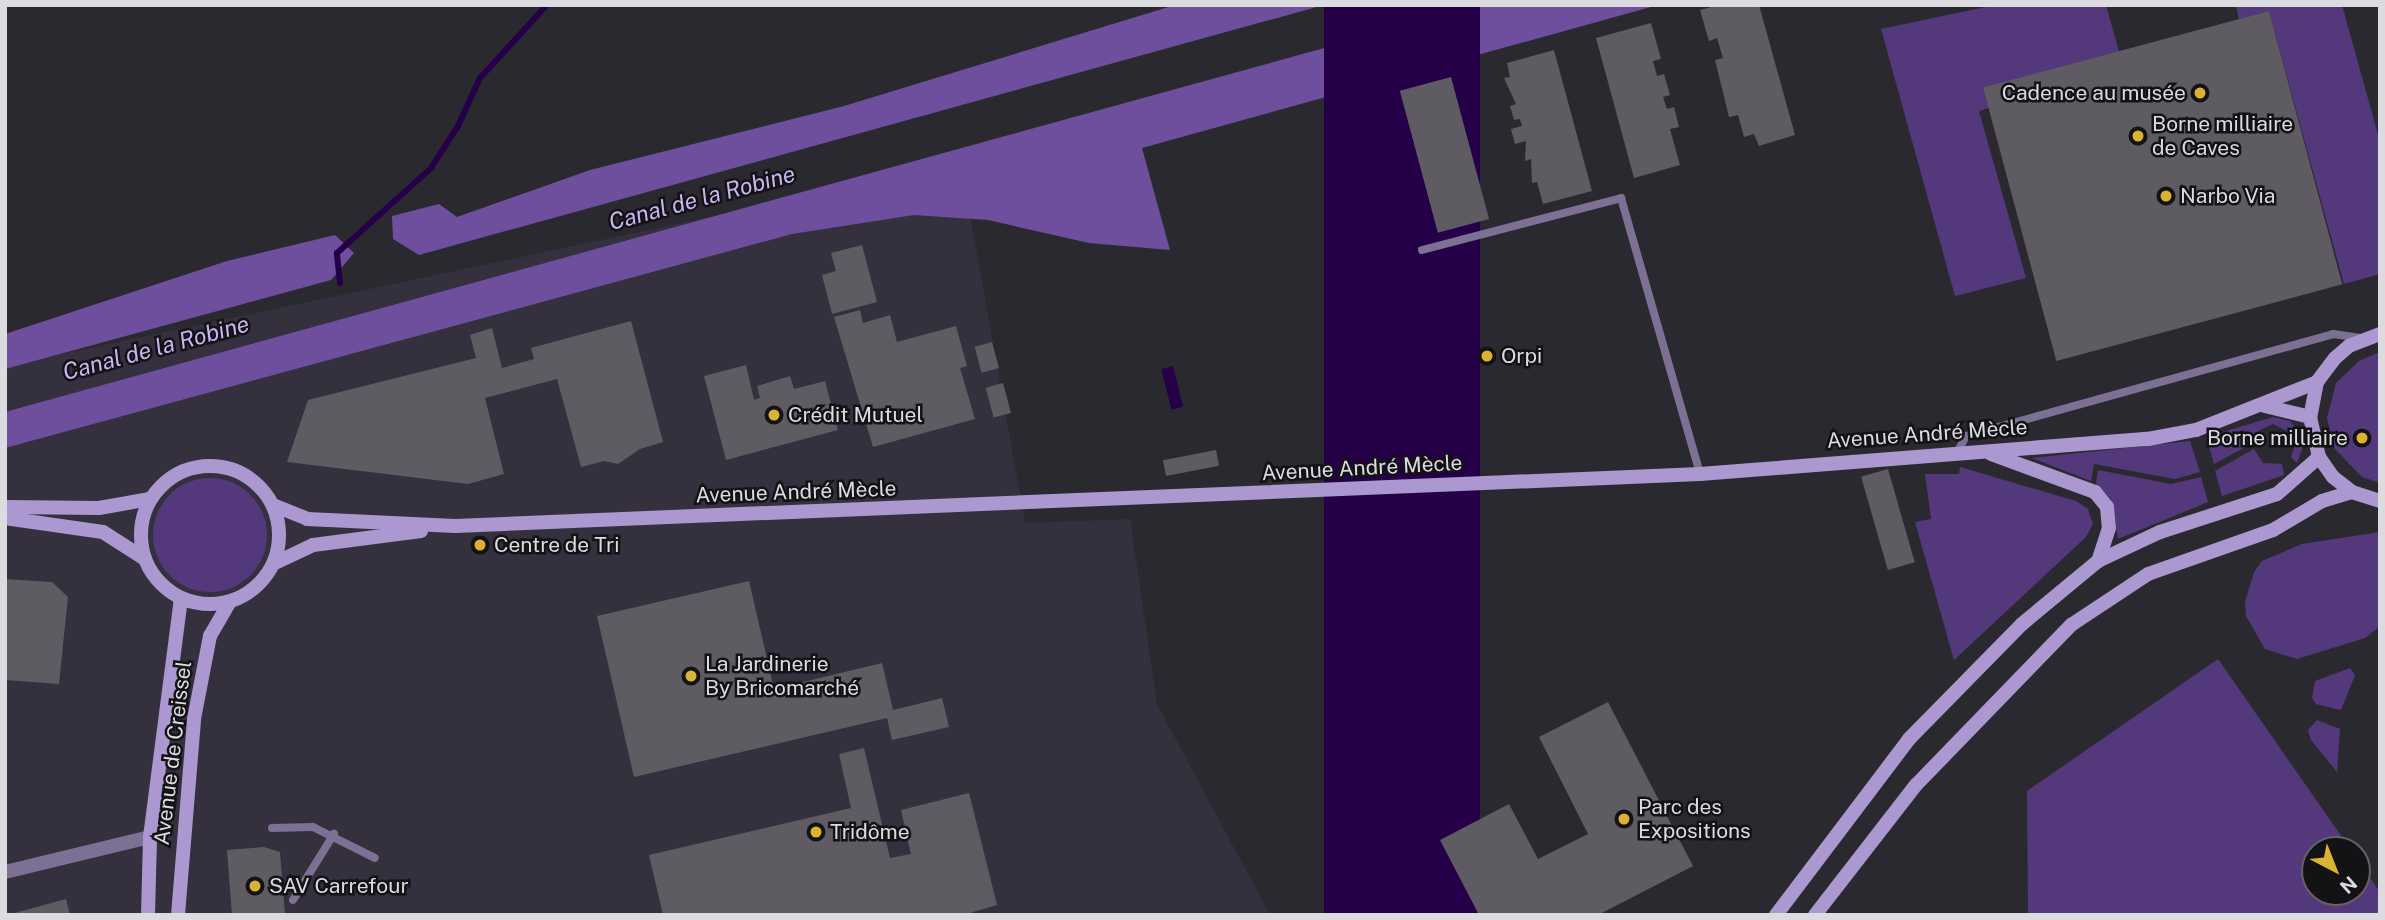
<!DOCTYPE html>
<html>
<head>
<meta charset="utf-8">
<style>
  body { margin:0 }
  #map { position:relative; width:2385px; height:920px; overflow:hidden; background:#2b2930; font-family:"Public Sans",sans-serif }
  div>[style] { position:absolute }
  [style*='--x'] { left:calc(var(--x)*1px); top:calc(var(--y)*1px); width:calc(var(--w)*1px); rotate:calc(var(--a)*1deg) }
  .built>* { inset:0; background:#34303d }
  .green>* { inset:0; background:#53397b }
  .round { border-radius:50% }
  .forest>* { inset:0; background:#6d4f9d }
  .water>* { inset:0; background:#250048; transform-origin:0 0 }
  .stream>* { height:6px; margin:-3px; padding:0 3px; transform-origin:3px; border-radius:3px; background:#250048 }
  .building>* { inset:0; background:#5e5b63; transform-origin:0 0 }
  .lane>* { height:8px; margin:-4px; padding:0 4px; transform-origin:4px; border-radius:4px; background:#7c7094 }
  .street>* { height:14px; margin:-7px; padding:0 7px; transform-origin:7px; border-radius:7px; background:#7c7094 }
  .secondary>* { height:14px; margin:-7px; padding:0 7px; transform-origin:7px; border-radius:7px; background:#ab98d0 }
  .secondary>.ring { margin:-7px; padding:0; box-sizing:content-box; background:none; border:14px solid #ab98d0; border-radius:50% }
  .dots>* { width:19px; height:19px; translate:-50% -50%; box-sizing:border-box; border:4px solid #131215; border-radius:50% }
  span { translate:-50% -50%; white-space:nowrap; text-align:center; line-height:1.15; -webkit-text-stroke:5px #131215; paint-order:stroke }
  .poi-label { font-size:21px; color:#dcdbe0 }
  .right { translate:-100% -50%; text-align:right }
  .left { translate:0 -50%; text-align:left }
  .street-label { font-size:21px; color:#dcdbe0 }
  .water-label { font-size:23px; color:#cab4f4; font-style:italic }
  .frame { position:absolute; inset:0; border:7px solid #dcdbe0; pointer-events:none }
  .north { position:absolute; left:2301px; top:836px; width:70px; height:70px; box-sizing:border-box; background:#131215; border:2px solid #636266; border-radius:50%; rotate:138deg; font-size:19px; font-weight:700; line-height:28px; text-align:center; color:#dcdbe0 }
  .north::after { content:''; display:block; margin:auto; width:24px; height:32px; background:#dbb233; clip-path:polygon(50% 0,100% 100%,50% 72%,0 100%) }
</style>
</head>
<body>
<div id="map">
  <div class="built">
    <i style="clip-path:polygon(961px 164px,1025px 523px,1130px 519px,1157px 704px,1270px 915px,5px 915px,5px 366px)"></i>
  </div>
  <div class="green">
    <i style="clip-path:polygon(1995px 5px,2106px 5px,2119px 52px,1984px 90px,1989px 108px,1979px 111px,2026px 278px,1955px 296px,1881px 29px)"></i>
    <i style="clip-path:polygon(2236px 5px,2342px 5px,2380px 142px,2380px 274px,2344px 284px,2269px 11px,2239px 19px)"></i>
    <i style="clip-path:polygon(2380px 352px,2380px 483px,2362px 477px,2334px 448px,2327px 418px,2336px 383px,2359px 361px)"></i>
    <i style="clip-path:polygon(2273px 417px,2290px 421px,2302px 436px,2304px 444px,2297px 463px,2291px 457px,2295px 445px,2291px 433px,2273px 424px,2260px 430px,2253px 443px,2214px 464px,2206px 437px)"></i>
    <i style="clip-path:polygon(2190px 441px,2200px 472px,2175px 479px,2094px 464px,2091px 481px,2032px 458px)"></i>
    <i style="clip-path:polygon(2254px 449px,2263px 463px,2282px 464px,2284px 475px,2222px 496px,2215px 471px)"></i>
    <i style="clip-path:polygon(1960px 467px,2076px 501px,2088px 509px,2093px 524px,2086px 537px,1954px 660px,1915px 522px,1931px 519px,1925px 474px,1959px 474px)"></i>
    <i style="clip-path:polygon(2098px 470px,2171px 484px,2201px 477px,2208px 502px,2118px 539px,2111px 499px,2096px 484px)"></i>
    <i class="round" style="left:153px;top:478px;width:114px;height:114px"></i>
    <i style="clip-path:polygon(2380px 532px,2379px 627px,2365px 638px,2297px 659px,2265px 649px,2246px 616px,2245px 602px,2254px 572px,2262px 561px,2302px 544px)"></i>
    <i style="clip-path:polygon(2218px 659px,2351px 850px,2315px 850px,2315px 892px,2357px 892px,2357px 859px,2380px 892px,2380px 915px,2028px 915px,2027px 791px)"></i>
    <i style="clip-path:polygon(2350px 668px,2355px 675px,2341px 710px,2316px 704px,2312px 698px,2315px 681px)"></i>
    <i style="clip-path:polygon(2317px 720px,2340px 729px,2337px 772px,2311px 740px,2308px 730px)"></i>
  </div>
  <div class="forest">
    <i style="clip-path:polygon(1175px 5px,1324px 5px,419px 255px,393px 239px,392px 216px,439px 204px,457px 217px,590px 170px,844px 106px)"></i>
    <i style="clip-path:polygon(1480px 5px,1658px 5px,1142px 148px,1170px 250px,1089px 243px,988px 220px,914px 215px,792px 234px,5px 448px,5px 412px)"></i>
    <i style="clip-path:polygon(335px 235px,354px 253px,331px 280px,5px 369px,5px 334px,227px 261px)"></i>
  </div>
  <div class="water">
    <i style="left:1324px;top:5px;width:156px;height:1368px"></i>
    <i style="left:1173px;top:366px;width:42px;height:12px;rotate:76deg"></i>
  </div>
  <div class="stream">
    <i style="--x:340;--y:283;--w:30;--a:-96"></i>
    <i style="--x:337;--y:253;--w:127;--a:-42.1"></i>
    <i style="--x:431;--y:168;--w:50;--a:-57.3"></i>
    <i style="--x:458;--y:126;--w:53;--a:-65.4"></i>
    <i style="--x:480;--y:78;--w:99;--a:-47.5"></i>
  </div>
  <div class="building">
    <i style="clip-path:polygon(1719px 5px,1759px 5px,1795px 135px,1759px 146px,1754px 134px,1744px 137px,1738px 115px,1729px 117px,1715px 60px,1723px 58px,1717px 38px,1709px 41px,1700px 10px)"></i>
    <i style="left:2269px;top:11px;width:283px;height:296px;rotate:75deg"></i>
    <i style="clip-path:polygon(1651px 23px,1661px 59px,1653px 61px,1657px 76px,1664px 74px,1670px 95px,1663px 97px,1667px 109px,1674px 107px,1679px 127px,1670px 129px,1680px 165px,1634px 178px,1596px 38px)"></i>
    <i style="clip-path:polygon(1554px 50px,1592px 191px,1543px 204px,1537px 182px,1532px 183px,1531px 159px,1525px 161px,1526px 141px,1515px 144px,1511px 129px,1522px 126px,1520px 119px,1514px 120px,1510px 106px,1516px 104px,1504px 78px,1510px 77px,1507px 63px)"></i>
    <i style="left:1451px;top:77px;width:147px;height:53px;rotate:75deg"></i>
    <i style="clip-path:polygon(862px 245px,877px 302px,832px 314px,822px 275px,836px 271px,831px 253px)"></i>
    <i style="clip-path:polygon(860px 310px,863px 323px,890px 315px,897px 342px,956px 326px,967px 366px,960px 368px,975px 419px,873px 447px,834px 317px)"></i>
    <i style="clip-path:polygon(631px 321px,663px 442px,640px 449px,618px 464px,604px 461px,581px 467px,557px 379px,485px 398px,504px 474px,468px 484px,287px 462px,308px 400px,476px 358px,470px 335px,492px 328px,502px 368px,534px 359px,531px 348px)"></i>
    <i style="left:992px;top:342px;width:27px;height:18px;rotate:75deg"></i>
    <i style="clip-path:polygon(746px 365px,754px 400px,760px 398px,757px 386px,790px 376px,794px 389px,825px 381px,838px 430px,726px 460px,704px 376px)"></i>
    <i style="left:1003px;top:383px;width:31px;height:18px;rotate:75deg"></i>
    <i style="left:1216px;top:450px;width:16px;height:54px;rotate:79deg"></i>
    <i style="left:1888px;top:469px;width:97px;height:28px;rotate:74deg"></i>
    <i style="clip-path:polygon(5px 579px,52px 582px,68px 597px,59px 684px,5px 680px)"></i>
    <i style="clip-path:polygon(749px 581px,774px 689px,882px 663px,893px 710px,942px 698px,949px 727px,892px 740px,887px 718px,634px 777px,597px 616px)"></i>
    <i style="clip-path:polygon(1608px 702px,1693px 866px,1598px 915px,1479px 915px,1440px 840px,1509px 804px,1538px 859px,1588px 834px,1539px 737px)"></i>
    <i style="clip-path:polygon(864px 748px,890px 858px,911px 854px,901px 810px,969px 793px,997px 905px,963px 915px,663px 915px,649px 855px,851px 808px,839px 754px)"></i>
    <i style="clip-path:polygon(264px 847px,280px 852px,285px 915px,232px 915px,227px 850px)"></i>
    <i style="clip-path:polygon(66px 899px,70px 915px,12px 915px,11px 914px)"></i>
  </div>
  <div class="lane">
    <i style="--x:1422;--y:250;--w:206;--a:-14.6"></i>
    <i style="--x:1621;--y:198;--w:287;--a:74"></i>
    <i style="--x:1958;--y:451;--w:17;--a:-62"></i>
    <i style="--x:1966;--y:436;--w:381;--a:-15.5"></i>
    <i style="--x:2333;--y:334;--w:28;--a:8"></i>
    <i style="--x:272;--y:828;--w:41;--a:-1.4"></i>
    <i style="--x:313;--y:827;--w:69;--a:26.6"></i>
    <i style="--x:293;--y:900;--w:78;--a:-58.2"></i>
  </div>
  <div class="street">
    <i style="--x:5;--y:872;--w:149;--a:-13.6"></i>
  </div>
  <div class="secondary">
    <i style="--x:2380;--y:334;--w:33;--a:159"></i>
    <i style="--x:2349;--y:346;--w:18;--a:139"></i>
    <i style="--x:2335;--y:358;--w:30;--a:127"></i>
    <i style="--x:2317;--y:382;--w:36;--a:101"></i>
    <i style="--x:2310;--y:417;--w:41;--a:77.3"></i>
    <i style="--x:2319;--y:457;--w:24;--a:55"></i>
    <i style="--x:2333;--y:477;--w:24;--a:38"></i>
    <i style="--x:2352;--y:492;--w:29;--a:18"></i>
    <i style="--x:2265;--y:406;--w:46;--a:13.7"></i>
    <i style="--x:1991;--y:454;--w:111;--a:20.1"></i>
    <i style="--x:2095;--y:492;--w:19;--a:51"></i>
    <i style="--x:2107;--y:507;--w:21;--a:85"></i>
    <i style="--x:2109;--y:528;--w:35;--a:108"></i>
    <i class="ring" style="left:141px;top:466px;width:124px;height:124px"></i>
    <i style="--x:273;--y:505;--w:37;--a:22"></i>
    <i style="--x:307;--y:519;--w:148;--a:2.7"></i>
    <i style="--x:455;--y:526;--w:1246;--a:-2.39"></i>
    <i style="--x:1700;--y:474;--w:449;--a:-4.5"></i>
    <i style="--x:2148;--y:439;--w:49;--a:-10.6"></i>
    <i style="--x:2196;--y:430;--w:130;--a:-21.6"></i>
    <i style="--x:5;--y:507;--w:94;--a:0.6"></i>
    <i style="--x:99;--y:508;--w:52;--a:-10"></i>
    <i style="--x:5;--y:518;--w:99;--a:8.1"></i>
    <i style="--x:103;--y:532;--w:50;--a:32.7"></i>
    <i style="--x:273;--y:564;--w:44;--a:-25.4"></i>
    <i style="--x:313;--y:545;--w:109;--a:-7.4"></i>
    <i style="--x:148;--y:915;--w:78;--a:-88.5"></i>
    <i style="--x:150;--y:837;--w:241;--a:-82.6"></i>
    <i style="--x:178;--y:915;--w:197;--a:-85.3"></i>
    <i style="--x:194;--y:719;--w:85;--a:-79.1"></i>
    <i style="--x:210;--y:636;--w:39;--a:-60"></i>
    <i style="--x:1776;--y:915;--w:221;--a:-52.9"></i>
    <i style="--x:1909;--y:739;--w:161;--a:-45.5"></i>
    <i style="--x:2022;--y:624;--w:99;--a:-39.7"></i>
    <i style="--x:2098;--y:561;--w:68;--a:-25.1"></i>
    <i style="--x:2160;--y:532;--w:123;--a:-18"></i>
    <i style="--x:2277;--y:494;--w:56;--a:-41.4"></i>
    <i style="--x:1815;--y:915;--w:165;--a:-52.2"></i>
    <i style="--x:1916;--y:785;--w:223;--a:-45.9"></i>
    <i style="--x:2071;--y:625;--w:92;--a:-33.5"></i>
    <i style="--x:2148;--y:574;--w:133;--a:-19.4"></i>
    <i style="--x:2273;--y:530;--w:57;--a:-30.6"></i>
    <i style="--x:2322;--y:501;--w:31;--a:-17"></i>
  </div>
  <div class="dots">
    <i style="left:2200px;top:93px;background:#dbb233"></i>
    <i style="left:2138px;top:136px;background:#dbb233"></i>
    <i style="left:2166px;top:196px;background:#dbb233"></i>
    <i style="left:1487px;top:356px;background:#dbb233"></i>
    <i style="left:774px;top:415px;background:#dbb233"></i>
    <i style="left:2362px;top:438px;background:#dbb233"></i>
    <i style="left:480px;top:545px;background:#dbb233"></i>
    <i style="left:691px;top:676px;background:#dbb233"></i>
    <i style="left:1624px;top:819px;background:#dbb233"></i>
    <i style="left:816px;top:832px;background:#dbb233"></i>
    <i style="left:255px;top:886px;background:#dbb233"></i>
  </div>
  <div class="poi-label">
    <span class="right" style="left:2186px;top:93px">Cadence au musée</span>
    <span class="left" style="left:2152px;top:136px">Borne milliaire<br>de Caves</span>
    <span class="left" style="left:2180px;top:196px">Narbo Via</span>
    <span class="left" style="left:1501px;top:356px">Orpi</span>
    <span class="left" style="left:788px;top:415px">Crédit Mutuel</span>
    <span class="right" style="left:2348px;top:438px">Borne milliaire</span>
    <span class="left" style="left:494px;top:545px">Centre de Tri</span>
    <span class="left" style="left:705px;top:676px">La Jardinerie<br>By Bricomarché</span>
    <span class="left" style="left:1638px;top:819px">Parc des<br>Expositions</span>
    <span class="left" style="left:830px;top:832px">Tridôme</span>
    <span class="left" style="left:269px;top:886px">SAV Carrefour</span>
  </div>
  <div class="street-label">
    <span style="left:1927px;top:434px;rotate:-4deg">Avenue André Mècle</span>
    <span style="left:1362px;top:468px;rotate:-3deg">Avenue André Mècle</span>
    <span style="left:796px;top:492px;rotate:-2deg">Avenue André Mècle</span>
    <span style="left:173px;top:753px;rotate:-83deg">Avenue de Creissel</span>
  </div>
  <div class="water-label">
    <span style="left:702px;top:198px;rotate:-15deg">Canal de la Robine</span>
    <span style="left:156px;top:348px;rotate:-15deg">Canal de la Robine</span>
  </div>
  <div class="frame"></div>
  <div class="north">N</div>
</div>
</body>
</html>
